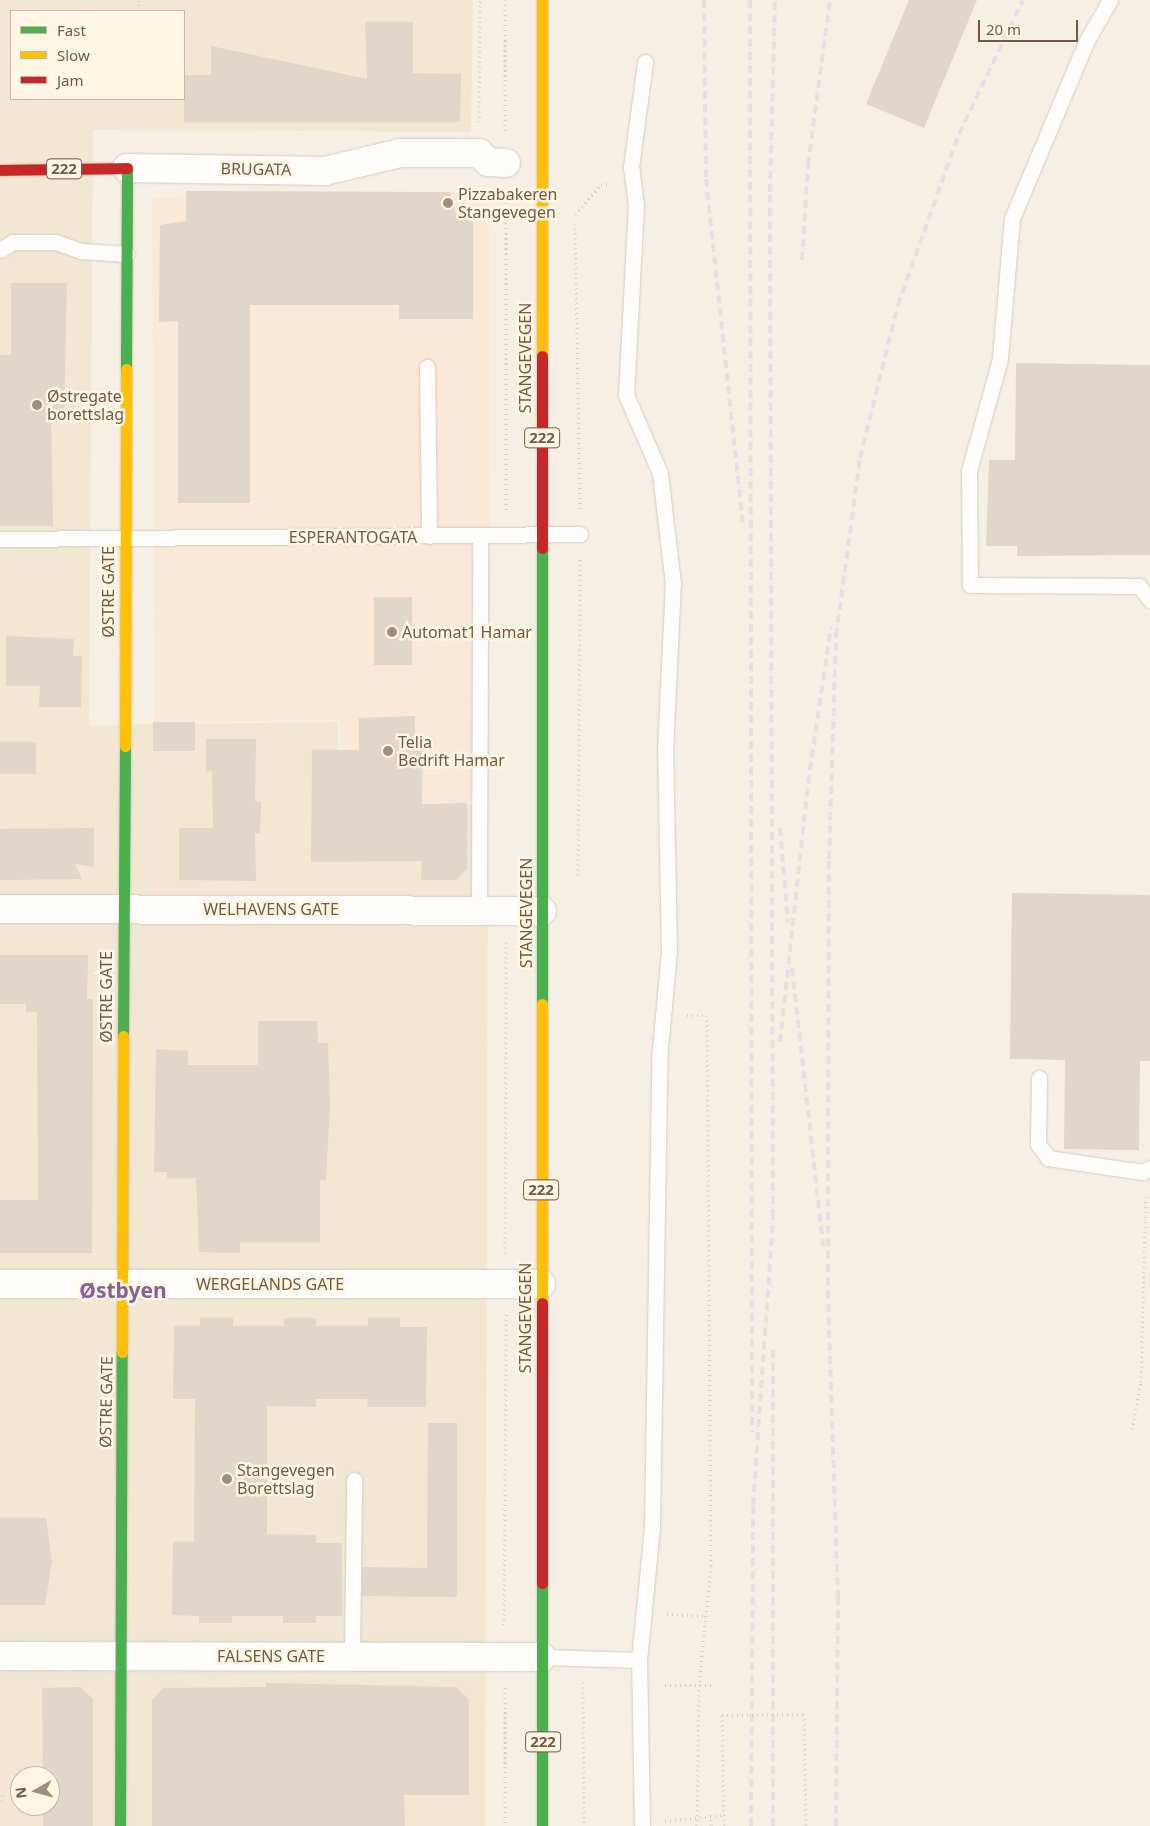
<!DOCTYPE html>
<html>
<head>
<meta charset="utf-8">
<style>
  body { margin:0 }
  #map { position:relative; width:1150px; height:1826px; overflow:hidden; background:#f6f0e4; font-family:"Noto Sans",sans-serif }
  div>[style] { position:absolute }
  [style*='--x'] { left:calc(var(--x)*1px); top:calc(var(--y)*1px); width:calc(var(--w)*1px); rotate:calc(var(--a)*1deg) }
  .residential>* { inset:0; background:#f2e7d3 }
  .commercial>* { inset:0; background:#fae8d9 }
  .building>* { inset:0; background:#e0d6c9; transform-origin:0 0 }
  .path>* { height:3px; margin-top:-1.5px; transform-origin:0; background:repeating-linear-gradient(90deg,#d6cec7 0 1px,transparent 0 5px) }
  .roads { filter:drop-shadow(0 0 1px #d5cbc0) drop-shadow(0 0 1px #d5cbc0) }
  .lane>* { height:15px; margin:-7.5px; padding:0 7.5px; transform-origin:7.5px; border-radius:7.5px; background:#fefdfb }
  .street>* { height:28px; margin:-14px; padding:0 14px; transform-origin:14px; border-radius:14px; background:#fefdfb }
  .fast>* { height:11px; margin:-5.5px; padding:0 5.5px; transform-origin:5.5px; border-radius:5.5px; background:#4caf50 }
  .slow>* { height:11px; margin:-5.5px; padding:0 5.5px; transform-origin:5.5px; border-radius:5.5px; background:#ffc107 }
  .jam>* { height:11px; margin:-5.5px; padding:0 5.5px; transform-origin:5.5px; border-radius:5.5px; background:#c62828 }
  .rail>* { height:4px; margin-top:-2px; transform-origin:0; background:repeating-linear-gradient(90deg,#e4e0e3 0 8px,transparent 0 13px) }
  .path-bridge>* { height:3px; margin-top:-1.5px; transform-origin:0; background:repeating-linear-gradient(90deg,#d6cec7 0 1px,transparent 0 5px) }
  .dots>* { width:14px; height:14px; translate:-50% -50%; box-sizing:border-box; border:2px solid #fff7e4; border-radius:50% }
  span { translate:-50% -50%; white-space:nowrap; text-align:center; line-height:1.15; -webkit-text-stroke:5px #fff7e4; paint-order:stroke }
  .shield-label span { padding:1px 4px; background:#fff7e4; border:1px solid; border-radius:4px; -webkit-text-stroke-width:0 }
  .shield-label { font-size:15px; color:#735945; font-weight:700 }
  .street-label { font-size:16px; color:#735945 }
  .poi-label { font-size:16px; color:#735945 }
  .left { translate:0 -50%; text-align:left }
  .district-label { font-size:21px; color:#896097; font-weight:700 }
  .legend { position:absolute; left:10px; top:10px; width:175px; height:90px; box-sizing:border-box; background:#fff7e4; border:1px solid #c7b8a4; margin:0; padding:6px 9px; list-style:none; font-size:15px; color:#735945 }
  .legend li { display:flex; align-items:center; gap:10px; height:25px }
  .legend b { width:25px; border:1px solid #c7b8a4 }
  .north { position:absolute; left:10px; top:1766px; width:50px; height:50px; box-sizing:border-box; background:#fff7e4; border:1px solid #c7b8a4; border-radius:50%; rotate:263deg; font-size:14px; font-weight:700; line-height:20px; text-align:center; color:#735945 }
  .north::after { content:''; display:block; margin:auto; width:18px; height:22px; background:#a18e7d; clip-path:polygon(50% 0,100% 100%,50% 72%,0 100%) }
  .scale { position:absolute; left:978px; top:20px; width:100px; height:22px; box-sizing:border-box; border:2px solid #735945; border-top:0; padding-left:6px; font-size:15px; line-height:18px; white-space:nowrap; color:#735945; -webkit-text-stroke:4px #fff7e4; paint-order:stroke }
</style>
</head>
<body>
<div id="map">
  <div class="residential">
    <i style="clip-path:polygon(evenodd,0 0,473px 0,471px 132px,93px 130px,89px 725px,338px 722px,339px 805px,488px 804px,485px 1826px,0 1826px,0 0,11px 11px,184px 11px,184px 99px,11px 99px,11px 11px,0 0,20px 1776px,50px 1776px,50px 1806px,20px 1806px,20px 1776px)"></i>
  </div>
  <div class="commercial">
    <i style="clip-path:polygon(452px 192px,478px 201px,491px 233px,489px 802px,342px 804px,340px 719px,155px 723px,152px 198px)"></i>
  </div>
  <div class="building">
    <i style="clip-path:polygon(909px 0,977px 0,924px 128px,866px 104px)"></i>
    <i style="clip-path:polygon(365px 22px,413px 22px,413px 73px,461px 74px,460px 122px,184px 122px,184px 75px,211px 75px,211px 46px,367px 79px)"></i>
    <i style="clip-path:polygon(186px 191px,450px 192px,458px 219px,473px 220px,473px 319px,399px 319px,399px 305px,250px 305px,250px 503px,178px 503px,178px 321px,159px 322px,160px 225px,186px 221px)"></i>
    <i style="clip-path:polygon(11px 283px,67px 283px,64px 415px,51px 418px,53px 526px,0 526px,0 355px,11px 355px)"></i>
    <i style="clip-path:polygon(1016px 363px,1150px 365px,1150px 555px,1017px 556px,1017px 546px,986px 546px,989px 460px,1015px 460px)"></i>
    <i style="left:374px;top:597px;width:38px;height:68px"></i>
    <i style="clip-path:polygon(6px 636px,74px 639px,73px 656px,82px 656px,81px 707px,39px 707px,40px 686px,6px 686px)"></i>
    <i style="clip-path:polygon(415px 716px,415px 741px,423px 741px,422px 804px,467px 803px,467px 869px,456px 880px,421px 880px,422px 861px,311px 862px,312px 750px,359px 750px,359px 718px)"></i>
    <i style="left:153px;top:722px;width:42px;height:29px"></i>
    <i style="clip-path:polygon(206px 739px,256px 739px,255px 801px,261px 802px,260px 834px,255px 833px,256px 881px,179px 880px,179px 828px,213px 828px,212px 771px,206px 772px)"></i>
    <i style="left:0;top:742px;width:36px;height:32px"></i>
    <i style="clip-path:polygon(94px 828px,94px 867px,75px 864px,82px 879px,0 880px,0 829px)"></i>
    <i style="clip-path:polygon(1012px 893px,1150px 895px,1150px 1061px,1140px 1061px,1139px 1150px,1064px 1149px,1065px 1060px,1010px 1059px)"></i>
    <i style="clip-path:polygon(0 955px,88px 955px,87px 999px,93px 999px,92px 1253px,0 1253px,0 1200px,38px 1200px,37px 1012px,26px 1012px,26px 1004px,0 1004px)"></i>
    <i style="clip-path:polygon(258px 1021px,317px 1021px,318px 1043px,328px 1043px,330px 1103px,326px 1180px,320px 1180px,320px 1242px,240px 1242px,240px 1253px,199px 1252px,196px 1178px,167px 1178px,167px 1172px,154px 1172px,156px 1049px,188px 1051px,188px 1065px,258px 1065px)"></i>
    <i style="clip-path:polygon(200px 1318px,233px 1318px,233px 1326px,284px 1326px,284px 1318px,316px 1318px,316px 1326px,368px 1326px,368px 1318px,400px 1318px,400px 1327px,427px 1327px,426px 1407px,367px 1407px,368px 1399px,316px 1399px,316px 1407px,267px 1406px,267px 1534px,316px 1535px,316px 1543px,342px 1543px,342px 1616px,316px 1616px,316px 1623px,283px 1623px,283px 1616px,232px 1616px,232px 1623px,199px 1623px,199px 1616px,172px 1615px,173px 1542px,194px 1542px,195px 1399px,173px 1399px,174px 1326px,200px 1326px)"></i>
    <i style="clip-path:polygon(428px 1423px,457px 1423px,457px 1597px,362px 1596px,362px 1567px,427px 1568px)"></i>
    <i style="clip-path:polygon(0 1518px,46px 1518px,52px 1561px,45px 1605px,0 1605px)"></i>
    <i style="clip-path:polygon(266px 1683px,456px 1687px,469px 1700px,469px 1795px,404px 1795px,405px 1826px,152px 1826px,152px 1700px,163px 1688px,266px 1687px)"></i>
    <i style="clip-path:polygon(80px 1687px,93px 1699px,93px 1826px,43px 1826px,43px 1806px,50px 1806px,50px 1776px,43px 1776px,42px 1688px)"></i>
  </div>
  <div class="path">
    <i style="--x:505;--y:0;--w:131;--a:90"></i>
    <i style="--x:139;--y:11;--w:11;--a:-90"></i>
    <i style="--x:479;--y:122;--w:122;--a:-89.5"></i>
    <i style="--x:506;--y:193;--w:318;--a:90"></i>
    <i style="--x:575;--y:214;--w:39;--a:-48"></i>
    <i style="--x:601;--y:185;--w:8;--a:-14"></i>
    <i style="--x:575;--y:223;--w:286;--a:89"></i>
    <i style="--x:578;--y:875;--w:317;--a:-89.6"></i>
    <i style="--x:687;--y:1015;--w:20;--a:0"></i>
    <i style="--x:707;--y:1015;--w:551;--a:89.58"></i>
    <i style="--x:711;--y:1566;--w:120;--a:95.8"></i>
    <i style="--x:699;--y:1685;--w:141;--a:90.8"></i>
    <i style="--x:505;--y:1253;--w:311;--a:-89.8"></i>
    <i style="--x:1132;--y:1429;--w:48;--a:-79.2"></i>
    <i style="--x:1141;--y:1382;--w:186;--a:-88.5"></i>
    <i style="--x:667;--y:1614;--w:40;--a:2.9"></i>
    <i style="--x:504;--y:1625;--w:311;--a:-89.6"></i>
    <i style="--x:583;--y:1682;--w:144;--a:89.6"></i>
    <i style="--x:665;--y:1685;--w:46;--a:0"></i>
    <i style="--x:505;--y:1687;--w:139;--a:90"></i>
    <i style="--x:804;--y:1714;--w:112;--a:89"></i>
    <i style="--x:722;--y:1715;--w:111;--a:89"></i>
    <i style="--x:0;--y:1800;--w:6;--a:-59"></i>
    <i style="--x:711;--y:1815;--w:11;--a:90"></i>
    <i style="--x:665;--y:1821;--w:59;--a:-5.8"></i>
  </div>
  <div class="roads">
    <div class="lane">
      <i style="--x:1110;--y:0;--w:46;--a:119.9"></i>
      <i style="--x:1087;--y:40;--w:193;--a:112.8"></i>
      <i style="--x:1012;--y:218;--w:142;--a:94.9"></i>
      <i style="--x:1000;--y:359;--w:116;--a:105.5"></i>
      <i style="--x:969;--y:471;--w:114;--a:89.5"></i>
      <i style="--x:970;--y:585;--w:169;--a:0.3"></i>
      <i style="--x:1139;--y:586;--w:18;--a:52"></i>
      <i style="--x:0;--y:250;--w:15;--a:-32"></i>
      <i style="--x:13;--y:242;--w:43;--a:0"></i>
      <i style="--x:56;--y:242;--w:27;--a:20"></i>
      <i style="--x:81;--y:251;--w:46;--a:3.7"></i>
      <i style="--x:427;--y:367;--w:169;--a:89.3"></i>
      <i style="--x:0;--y:539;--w:580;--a:-0.49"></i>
      <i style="--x:479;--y:909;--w:374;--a:-89.8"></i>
      <i style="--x:1039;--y:1078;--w:66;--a:90.9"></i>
      <i style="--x:1038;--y:1144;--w:17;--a:54"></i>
      <i style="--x:1048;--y:1158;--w:95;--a:8.5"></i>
      <i style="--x:1142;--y:1172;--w:9;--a:-27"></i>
      <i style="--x:352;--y:1656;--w:176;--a:-89.3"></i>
      <i style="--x:542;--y:1657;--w:97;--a:1.8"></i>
      <i style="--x:642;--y:1826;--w:166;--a:-91"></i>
      <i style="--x:639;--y:1660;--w:134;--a:-84.4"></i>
      <i style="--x:652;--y:1527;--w:468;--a:-89.1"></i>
      <i style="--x:659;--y:1059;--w:107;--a:-84.7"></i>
      <i style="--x:669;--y:952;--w:201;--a:-91.1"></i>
      <i style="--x:665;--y:751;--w:167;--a:-87.3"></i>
      <i style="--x:673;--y:584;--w:112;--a:-96.7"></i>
      <i style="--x:660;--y:473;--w:85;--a:-113.6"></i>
      <i style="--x:626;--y:395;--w:189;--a:-87"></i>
      <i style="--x:636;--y:206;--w:39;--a:-97"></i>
      <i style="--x:631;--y:167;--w:106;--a:-82.4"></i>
    </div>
    <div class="street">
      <i style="--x:127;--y:168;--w:198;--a:0.9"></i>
      <i style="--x:325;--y:171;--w:77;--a:-13.5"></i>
      <i style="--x:400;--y:153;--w:79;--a:0"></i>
      <i style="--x:479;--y:153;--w:13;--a:45"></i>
      <i style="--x:488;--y:162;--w:18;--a:3"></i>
      <i style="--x:0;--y:909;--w:542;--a:0.21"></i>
      <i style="--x:0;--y:1284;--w:541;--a:0"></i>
      <i style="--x:0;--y:1656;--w:542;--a:0.11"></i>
    </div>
    <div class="fast">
      <i style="--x:126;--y:369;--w:201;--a:-89.7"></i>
      <i style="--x:542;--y:548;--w:456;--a:90"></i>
      <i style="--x:123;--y:1036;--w:290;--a:-89.6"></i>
      <i style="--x:542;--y:1583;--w:243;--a:90"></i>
      <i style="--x:120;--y:1826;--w:474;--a:-89.8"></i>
    </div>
    <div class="slow">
      <i style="--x:542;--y:0;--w:356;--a:90"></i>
      <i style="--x:125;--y:746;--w:377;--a:-89.8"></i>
      <i style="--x:542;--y:1004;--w:299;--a:90"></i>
      <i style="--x:122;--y:1352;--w:316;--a:-89.8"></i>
    </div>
    <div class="jam">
      <i style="--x:0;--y:170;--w:127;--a:-0.9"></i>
      <i style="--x:542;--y:356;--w:192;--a:90"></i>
      <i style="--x:542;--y:1303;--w:280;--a:90"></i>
    </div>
  </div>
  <div class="rail">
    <i style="--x:704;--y:0;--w:179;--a:89.4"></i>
    <i style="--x:706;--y:179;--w:346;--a:83.9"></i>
    <i style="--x:750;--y:0;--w:1432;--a:89.92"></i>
    <i style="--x:802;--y:260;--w:95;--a:-86.4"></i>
    <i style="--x:808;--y:165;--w:166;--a:-82.4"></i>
    <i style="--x:780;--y:828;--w:95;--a:85.2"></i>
    <i style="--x:792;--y:968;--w:280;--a:83.6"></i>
    <i style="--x:780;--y:1042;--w:261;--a:-83.8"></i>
    <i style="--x:808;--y:783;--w:158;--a:-81.6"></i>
    <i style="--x:751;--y:1826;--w:321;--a:-89.6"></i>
    <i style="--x:753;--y:1505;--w:289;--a:-86"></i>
    <i style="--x:773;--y:1217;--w:1025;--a:-90.17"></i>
    <i style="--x:770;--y:192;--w:192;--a:-88.5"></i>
    <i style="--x:773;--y:1826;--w:479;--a:-90"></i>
    <i style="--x:836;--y:1826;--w:228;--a:-89.5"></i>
    <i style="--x:838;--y:1598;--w:300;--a:-91.9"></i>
    <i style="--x:828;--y:1298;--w:439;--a:-89.9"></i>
    <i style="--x:829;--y:859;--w:223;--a:-88.2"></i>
    <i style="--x:836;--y:636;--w:180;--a:-82.3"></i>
    <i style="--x:860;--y:458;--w:158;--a:-76.1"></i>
    <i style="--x:898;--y:305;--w:182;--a:-70.4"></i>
    <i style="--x:959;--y:134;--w:148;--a:-64.5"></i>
  </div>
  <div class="path-bridge">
    <i style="--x:722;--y:1715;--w:82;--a:-0.7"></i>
  </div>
  <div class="dots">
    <i style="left:448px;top:203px;background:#a18e7d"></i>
    <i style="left:37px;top:405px;background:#a18e7d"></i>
    <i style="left:392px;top:632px;background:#a18e7d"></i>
    <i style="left:388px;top:751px;background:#a18e7d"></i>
    <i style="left:227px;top:1479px;background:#a18e7d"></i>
  </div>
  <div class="shield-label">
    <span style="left:64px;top:169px">222</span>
    <span style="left:542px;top:438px">222</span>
    <span style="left:541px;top:1190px">222</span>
    <span style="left:543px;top:1742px">222</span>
  </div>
  <div class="street-label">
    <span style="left:256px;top:169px;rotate:1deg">BRUGATA</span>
    <span style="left:525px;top:358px;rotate:-90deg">STANGEVEGEN</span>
    <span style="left:353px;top:537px">ESPERANTOGATA</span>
    <span style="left:108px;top:592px;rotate:-90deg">ØSTRE GATE</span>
    <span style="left:271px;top:909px">WELHAVENS GATE</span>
    <span style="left:526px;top:913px;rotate:-90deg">STANGEVEGEN</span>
    <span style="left:106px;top:997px;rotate:-90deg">ØSTRE GATE</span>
    <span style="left:270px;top:1284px">WERGELANDS GATE</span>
    <span style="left:525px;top:1318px;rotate:-90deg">STANGEVEGEN</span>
    <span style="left:106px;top:1402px;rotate:-89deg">ØSTRE GATE</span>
    <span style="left:271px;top:1656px">FALSENS GATE</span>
  </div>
  <div class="poi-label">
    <span class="left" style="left:458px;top:203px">Pizzabakeren<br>Stangevegen</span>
    <span class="left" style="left:47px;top:405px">Østregate<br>borettslag</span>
    <span class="left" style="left:402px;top:632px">Automat1 Hamar</span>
    <span class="left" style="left:398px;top:751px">Telia<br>Bedrift Hamar</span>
    <span class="left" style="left:237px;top:1479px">Stangevegen<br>Borettslag</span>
  </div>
  <div class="district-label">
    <span style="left:123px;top:1290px">Østbyen</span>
  </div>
  <ul class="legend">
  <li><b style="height:6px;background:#4caf50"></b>Fast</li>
  <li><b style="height:6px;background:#ffc107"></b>Slow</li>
  <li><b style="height:6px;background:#c62828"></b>Jam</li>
  </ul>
  <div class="north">N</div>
  <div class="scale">20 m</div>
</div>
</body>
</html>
